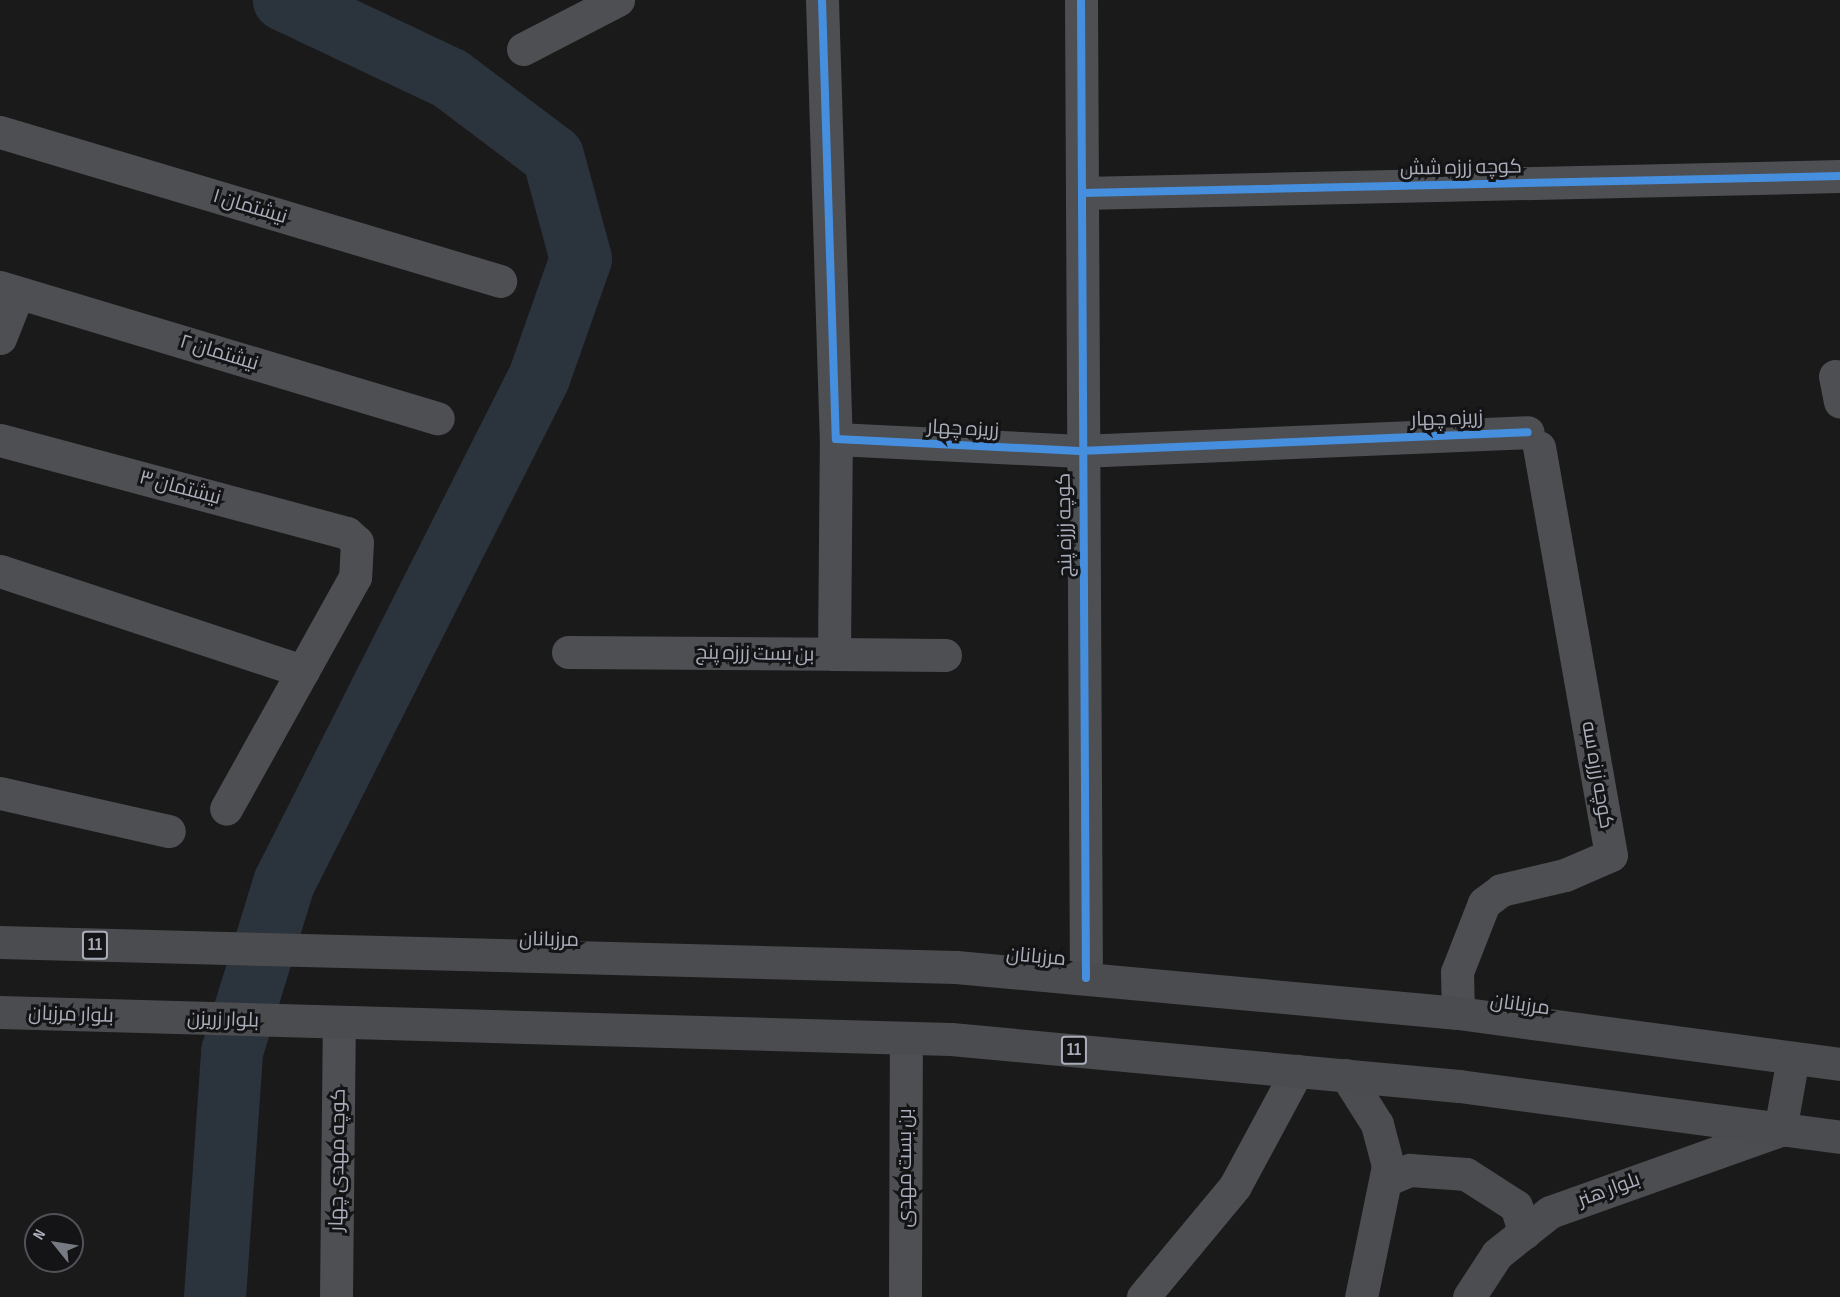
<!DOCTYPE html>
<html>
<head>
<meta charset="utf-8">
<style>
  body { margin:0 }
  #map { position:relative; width:1840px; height:1297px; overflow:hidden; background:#1a1a1a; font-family:"Sofia Sans Condensed",Cairo,sans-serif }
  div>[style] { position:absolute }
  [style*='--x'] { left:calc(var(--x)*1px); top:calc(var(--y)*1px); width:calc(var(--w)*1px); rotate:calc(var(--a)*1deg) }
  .river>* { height:62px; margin:-31px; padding:0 31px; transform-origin:31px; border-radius:31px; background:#2b333d }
  .street>* { height:33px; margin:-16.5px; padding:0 16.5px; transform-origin:16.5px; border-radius:16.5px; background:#4d4f53 }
  .secondary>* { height:33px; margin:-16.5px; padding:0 16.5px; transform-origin:16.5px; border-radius:16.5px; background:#4c4d51 }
  .primary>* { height:33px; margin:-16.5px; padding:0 16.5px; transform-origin:16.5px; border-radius:16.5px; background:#4b4c4f }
  .cycleway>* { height:8px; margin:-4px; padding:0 4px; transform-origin:4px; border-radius:4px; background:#468fdf }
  span { translate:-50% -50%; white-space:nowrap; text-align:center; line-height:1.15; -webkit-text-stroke:6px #141416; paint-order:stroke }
  .shield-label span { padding:2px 4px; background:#141416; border:2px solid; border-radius:4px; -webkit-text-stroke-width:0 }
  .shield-label { font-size:18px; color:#aaaebb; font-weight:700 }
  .street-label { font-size:20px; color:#aaaebb }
  .north { position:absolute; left:24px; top:1213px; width:60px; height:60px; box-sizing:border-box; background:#141416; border:2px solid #505258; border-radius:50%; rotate:300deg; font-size:16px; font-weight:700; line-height:24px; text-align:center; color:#aaaebb }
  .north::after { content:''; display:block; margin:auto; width:21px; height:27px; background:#787a83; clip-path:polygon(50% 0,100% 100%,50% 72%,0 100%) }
</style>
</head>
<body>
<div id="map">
  <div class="river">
    <i style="--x:215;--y:1297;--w:246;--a:-86"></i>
    <i style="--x:232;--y:1052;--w:177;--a:-72.9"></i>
    <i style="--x:284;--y:883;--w:566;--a:-63.21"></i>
    <i style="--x:539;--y:378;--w:126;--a:-70.6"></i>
    <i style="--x:581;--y:259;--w:107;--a:-105.2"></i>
    <i style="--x:553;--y:156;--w:128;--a:-143"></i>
    <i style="--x:451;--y:79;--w:185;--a:-154.7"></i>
  </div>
  <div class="street">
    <i style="--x:822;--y:0;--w:439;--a:88.2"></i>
    <i style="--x:836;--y:439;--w:244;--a:2.8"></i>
    <i style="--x:1080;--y:451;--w:448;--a:-2.4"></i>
    <i style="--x:1081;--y:0;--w:978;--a:89.71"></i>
    <i style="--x:523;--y:49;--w:107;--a:-27.3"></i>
    <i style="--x:0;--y:132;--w:522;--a:16.59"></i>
    <i style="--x:1082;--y:193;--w:758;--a:-1.28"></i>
    <i style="--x:0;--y:287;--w:457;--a:16.7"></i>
    <i style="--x:0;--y:338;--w:48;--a:-68.2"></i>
    <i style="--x:1835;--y:376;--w:26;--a:79"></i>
    <i style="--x:0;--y:440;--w:359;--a:15"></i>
    <i style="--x:347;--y:533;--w:13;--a:42"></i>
    <i style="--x:357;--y:542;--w:35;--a:93"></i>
    <i style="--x:355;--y:577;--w:265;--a:119.1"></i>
    <i style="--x:0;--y:571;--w:319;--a:18.3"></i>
    <i style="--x:568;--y:652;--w:266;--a:0.4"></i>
    <i style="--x:834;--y:654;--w:215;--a:-89.5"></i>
    <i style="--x:834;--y:654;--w:111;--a:0.5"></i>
    <i style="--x:0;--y:793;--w:173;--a:12.7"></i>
    <i style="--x:1458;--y:1013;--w:41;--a:-91.4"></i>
    <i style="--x:1457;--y:972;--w:74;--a:-68.6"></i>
    <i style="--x:1484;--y:903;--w:21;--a:-37"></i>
    <i style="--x:1501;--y:890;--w:66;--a:-13.2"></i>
    <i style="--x:1565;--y:875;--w:50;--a:-23.5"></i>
    <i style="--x:1611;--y:855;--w:414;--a:-100"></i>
    <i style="--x:336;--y:1297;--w:274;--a:-89.4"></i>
    <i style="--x:905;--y:1297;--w:259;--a:-89.8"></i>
    <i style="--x:1143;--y:1297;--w:144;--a:-50.3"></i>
    <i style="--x:1235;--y:1186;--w:131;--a:-61.7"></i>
  </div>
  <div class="secondary">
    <i style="--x:1346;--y:1075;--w:58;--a:57.7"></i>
    <i style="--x:1377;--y:1124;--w:43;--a:75.3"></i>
    <i style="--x:1388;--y:1166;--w:134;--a:101.6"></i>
    <i style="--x:1386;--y:1180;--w:26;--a:-23"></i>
    <i style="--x:1410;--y:1170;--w:56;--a:4.1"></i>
    <i style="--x:1466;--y:1174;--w:59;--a:32.6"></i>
    <i style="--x:1516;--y:1206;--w:28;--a:72"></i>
    <i style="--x:1469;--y:1297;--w:51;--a:-56.9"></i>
    <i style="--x:1497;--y:1254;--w:68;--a:-38.4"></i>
    <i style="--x:1550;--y:1212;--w:244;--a:-19.6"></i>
  </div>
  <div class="primary">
    <i style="--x:0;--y:942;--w:956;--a:1.5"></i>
    <i style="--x:956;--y:967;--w:504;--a:5.24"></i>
    <i style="--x:1458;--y:1013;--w:385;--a:7.6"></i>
    <i style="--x:0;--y:1012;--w:951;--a:1.63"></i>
    <i style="--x:951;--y:1039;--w:510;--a:5.29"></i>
    <i style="--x:1459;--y:1086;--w:384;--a:7.6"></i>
    <i style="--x:1780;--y:1130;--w:73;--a:-79.8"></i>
  </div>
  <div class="cycleway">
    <i style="--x:822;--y:0;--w:439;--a:88.2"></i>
    <i style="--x:836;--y:439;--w:244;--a:2.8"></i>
    <i style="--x:1080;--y:451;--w:448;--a:-2.4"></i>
    <i style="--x:1081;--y:0;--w:978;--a:89.71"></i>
    <i style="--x:1082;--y:193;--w:758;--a:-1.28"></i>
  </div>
  <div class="shield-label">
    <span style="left:95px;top:945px">11</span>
    <span style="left:1074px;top:1050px">11</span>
  </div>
  <div class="street-label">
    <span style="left:1461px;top:168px;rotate:-1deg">کوچه زرزه شش</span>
    <span style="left:250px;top:207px;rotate:17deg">نيشتمان ۱</span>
    <span style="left:219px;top:353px;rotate:17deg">نيشتمان ۲</span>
    <span style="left:1447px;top:419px;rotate:-2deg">زریزه چهار</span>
    <span style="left:963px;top:429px;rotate:3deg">زریزه چهار</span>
    <span style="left:180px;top:488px;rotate:15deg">نيشتمان ۳</span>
    <span style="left:1065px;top:525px;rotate:-91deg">کوچه زرزه پنج</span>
    <span style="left:755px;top:654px;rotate:1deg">بن بست زرزه پنج</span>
    <span style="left:1597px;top:775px;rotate:80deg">کوچه زرزه سه</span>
    <span style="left:549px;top:940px;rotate:1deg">مرزبانان</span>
    <span style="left:1036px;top:957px;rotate:5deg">مرزبانان</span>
    <span style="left:1520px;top:1005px;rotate:8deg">مرزبانان</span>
    <span style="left:71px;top:1015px;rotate:2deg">بلوار مرزبان</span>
    <span style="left:223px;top:1020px;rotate:2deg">بلوار زریزن</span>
    <span style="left:338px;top:1160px;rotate:-89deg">کوچه مهدی چهار</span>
    <span style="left:905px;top:1168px;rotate:-90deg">بن بست مهدی</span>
    <span style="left:1609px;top:1190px;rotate:-20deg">بلوار هنر</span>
  </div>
  <div class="north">N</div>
</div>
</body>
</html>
